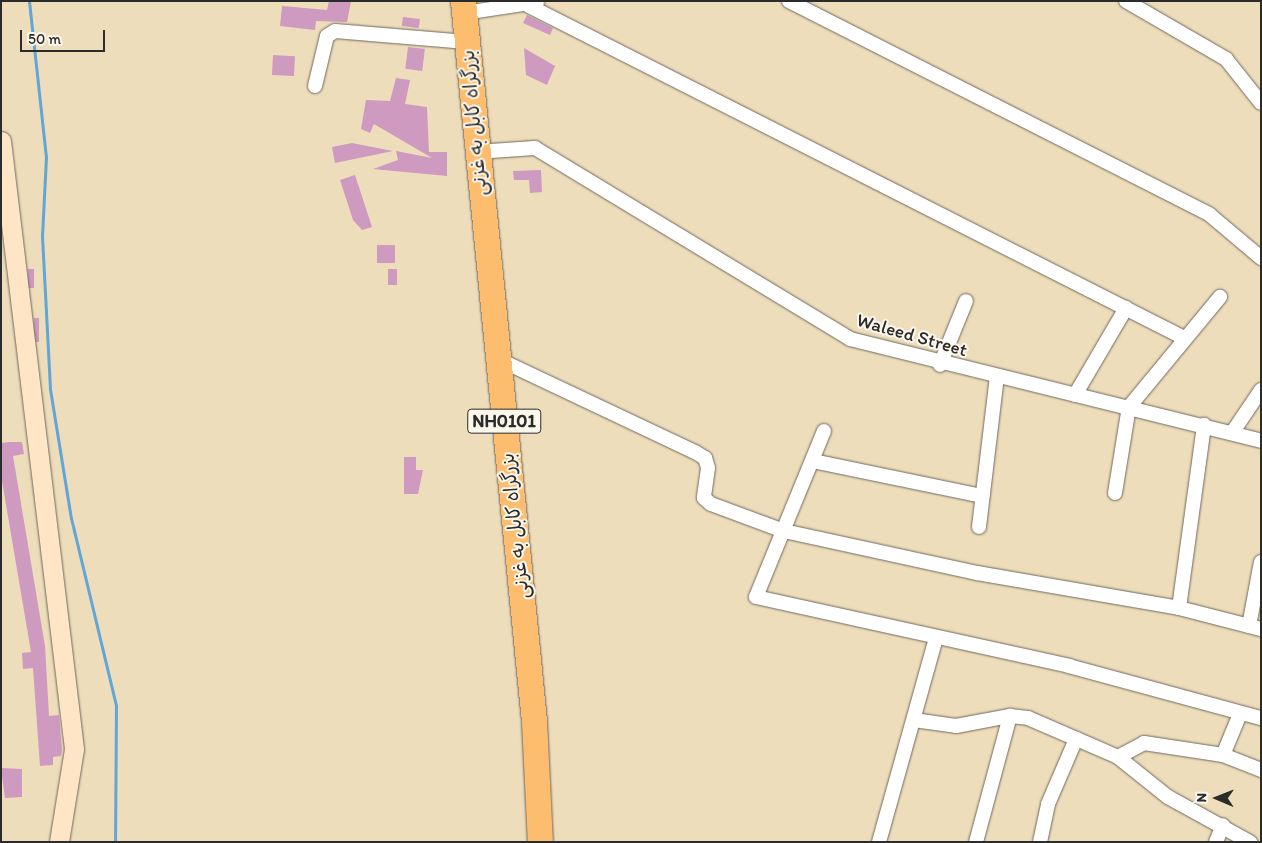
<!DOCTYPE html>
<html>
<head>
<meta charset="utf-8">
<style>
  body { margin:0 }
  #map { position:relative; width:1262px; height:843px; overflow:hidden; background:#edb; font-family:Itim,"Playpen Sans Arabic",sans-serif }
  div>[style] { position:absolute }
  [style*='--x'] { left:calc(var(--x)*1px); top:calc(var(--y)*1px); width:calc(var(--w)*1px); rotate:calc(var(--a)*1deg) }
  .stream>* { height:3px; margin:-1.5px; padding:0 1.5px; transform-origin:1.5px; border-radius:1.5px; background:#60a6d6 }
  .building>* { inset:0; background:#cf9abf; transform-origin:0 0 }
  .roads { filter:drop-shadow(0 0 1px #6f695d) drop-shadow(0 0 1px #6f695d) }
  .street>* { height:14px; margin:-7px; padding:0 7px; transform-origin:7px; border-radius:7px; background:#fff }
  .secondary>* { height:19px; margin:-9.5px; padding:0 9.5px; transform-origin:9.5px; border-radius:9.5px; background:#fee5c5 }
  .highway>* { height:25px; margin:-12.5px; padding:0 12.5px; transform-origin:12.5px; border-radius:12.5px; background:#fcbd6f }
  span { translate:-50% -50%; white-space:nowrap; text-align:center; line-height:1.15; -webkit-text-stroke:4px #fbf7ec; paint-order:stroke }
  .shield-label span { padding:1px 4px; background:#fbf7ec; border:1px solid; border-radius:4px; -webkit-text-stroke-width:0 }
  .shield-label { font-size:18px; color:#2b2b2b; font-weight:700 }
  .street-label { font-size:19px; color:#2b2b2b }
  .frame { position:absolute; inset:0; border:2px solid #2b2b2b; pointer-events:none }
  .north { position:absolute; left:1192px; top:773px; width:50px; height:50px; -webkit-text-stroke:4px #fbf7ec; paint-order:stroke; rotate:271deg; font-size:14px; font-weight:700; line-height:20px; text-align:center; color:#2b2b2b }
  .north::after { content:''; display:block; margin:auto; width:18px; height:22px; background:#2b2b2b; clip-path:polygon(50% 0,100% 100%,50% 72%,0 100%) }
  .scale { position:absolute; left:20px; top:30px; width:85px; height:22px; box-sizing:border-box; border:2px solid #2b2b2b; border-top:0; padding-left:6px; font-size:15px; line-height:18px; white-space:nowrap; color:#2b2b2b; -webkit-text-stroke:4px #fbf7ec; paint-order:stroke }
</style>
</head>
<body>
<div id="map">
  <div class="stream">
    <i style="--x:29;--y:1;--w:157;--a:83.8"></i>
    <i style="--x:46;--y:157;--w:79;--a:92.9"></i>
    <i style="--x:42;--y:236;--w:153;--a:87"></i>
    <i style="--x:50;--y:389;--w:131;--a:80.8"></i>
    <i style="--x:71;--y:518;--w:193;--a:76.5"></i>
    <i style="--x:116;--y:706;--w:136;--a:90.4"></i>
  </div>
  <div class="building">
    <i style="clip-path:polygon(329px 1px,351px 1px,347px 22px,316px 21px,315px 30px,280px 26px,282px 6px,327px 10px)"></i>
    <i style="clip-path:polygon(527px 15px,553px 28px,550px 35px,523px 23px)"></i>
    <i style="left:403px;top:17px;width:17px;height:9px;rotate:7deg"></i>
    <i style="left:408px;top:47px;width:17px;height:22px;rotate:7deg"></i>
    <i style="clip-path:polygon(524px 48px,555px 66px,547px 85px,526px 75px)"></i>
    <i style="left:273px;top:55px;width:22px;height:20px;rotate:3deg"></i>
    <i style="clip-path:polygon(396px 78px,410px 80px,405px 104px,427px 107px,429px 152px,447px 152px,447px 176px,373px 169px,398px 160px,396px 151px,432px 158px,374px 124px,370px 133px,361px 129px,366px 100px,390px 101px)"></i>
    <i style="clip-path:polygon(352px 143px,393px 151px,335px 163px,332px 147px)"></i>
    <i style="clip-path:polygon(541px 170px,542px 192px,530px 193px,529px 180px,514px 180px,513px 171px)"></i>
    <i style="clip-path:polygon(355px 175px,372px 227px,362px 230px,353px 220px,340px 180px)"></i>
    <i style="left:395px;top:245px;width:18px;height:18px;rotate:90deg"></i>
    <i style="left:28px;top:269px;width:6px;height:19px"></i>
    <i style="left:388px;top:269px;width:9px;height:16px"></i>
    <i style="left:34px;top:318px;width:5px;height:24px"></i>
    <i style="clip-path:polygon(10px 442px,22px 442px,24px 454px,13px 456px,45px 646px,49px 716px,59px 715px,62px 750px,61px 756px,53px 757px,53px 765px,40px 766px,33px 668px,23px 669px,22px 653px,31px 652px,1px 475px,1px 443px)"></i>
    <i style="clip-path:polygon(404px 457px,416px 457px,416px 470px,423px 470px,418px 494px,404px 494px)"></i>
    <i style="clip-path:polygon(1px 768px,22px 769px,22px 797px,5px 798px)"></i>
  </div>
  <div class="roads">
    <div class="street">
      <i style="--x:789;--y:1;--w:472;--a:26.9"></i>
      <i style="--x:1210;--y:215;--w:67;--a:40.1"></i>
      <i style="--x:1126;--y:1;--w:116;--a:30.1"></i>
      <i style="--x:1226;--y:59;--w:56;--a:51.5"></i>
      <i style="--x:529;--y:6;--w:734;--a:26.88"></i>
      <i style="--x:464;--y:13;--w:74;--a:-8.6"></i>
      <i style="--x:315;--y:86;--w:51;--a:-76.5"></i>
      <i style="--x:327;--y:36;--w:9;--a:-32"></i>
      <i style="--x:335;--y:31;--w:132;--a:4.8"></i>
      <i style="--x:476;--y:152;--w:59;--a:-3.9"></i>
      <i style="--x:535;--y:148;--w:368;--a:31.2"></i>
      <i style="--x:850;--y:339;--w:423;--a:13.9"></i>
      <i style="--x:498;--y:359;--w:218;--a:25.3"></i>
      <i style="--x:695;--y:452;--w:12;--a:31"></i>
      <i style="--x:705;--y:458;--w:10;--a:73"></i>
      <i style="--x:708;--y:468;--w:30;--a:98"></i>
      <i style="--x:704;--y:498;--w:9;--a:41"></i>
      <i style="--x:711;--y:504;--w:78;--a:20.3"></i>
      <i style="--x:784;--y:531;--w:198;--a:12.3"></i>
      <i style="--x:977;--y:573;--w:205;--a:9.8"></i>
      <i style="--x:1179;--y:608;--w:85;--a:14.4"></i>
      <i style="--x:940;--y:365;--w:69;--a:-67.9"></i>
      <i style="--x:1075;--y:395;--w:101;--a:-59.6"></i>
      <i style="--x:824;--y:431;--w:179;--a:112.3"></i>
      <i style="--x:756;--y:597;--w:321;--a:12.4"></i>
      <i style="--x:1069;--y:666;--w:199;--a:15.2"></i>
      <i style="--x:1232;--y:433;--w:52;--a:-56"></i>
      <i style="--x:813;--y:461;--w:173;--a:11.7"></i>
      <i style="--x:1115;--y:493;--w:87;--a:-80.8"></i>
      <i style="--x:1129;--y:407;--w:143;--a:-50.4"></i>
      <i style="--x:979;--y:527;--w:151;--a:-83.2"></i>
      <i style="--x:1179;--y:608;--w:185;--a:-82.2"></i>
      <i style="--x:1249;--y:626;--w:65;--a:-79.4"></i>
      <i style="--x:914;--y:720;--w:42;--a:8.1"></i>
      <i style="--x:956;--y:726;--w:55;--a:-10.5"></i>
      <i style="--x:1010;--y:716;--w:18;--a:6"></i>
      <i style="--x:1028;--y:718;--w:98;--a:23.4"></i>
      <i style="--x:1118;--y:757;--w:64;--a:38.7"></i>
      <i style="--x:1168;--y:797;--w:94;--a:28.8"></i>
      <i style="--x:1223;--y:755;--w:44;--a:-67.5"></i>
      <i style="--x:1118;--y:757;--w:30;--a:-28"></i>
      <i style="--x:1144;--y:743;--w:80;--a:8.6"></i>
      <i style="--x:1223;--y:755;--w:41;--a:21.5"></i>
      <i style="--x:879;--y:842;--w:212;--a:-74.4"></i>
      <i style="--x:976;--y:842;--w:131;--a:-74.9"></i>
      <i style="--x:1040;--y:842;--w:39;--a:-78"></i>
      <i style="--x:1048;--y:804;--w:71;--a:-66.7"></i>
      <i style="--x:1216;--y:842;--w:18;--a:-68"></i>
    </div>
    <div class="secondary">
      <i style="--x:1;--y:141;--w:612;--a:83.15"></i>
      <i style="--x:74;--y:749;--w:94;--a:99.2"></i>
    </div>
    <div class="highway">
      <i style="--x:463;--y:1;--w:723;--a:84.37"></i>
      <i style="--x:534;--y:721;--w:121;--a:87.2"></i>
    </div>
  </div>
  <div class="shield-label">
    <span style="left:504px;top:421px">NH0101</span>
  </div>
  <div class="street-label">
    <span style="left:474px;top:123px;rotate:-95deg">بزرگراه کابل به غزنی</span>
    <span style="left:912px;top:335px;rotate:16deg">Waleed Street</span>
    <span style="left:515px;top:526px;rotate:-96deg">بزرگراه کابل به غزنی</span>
  </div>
  <div class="frame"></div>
  <div class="north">N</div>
  <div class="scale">50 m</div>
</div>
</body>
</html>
